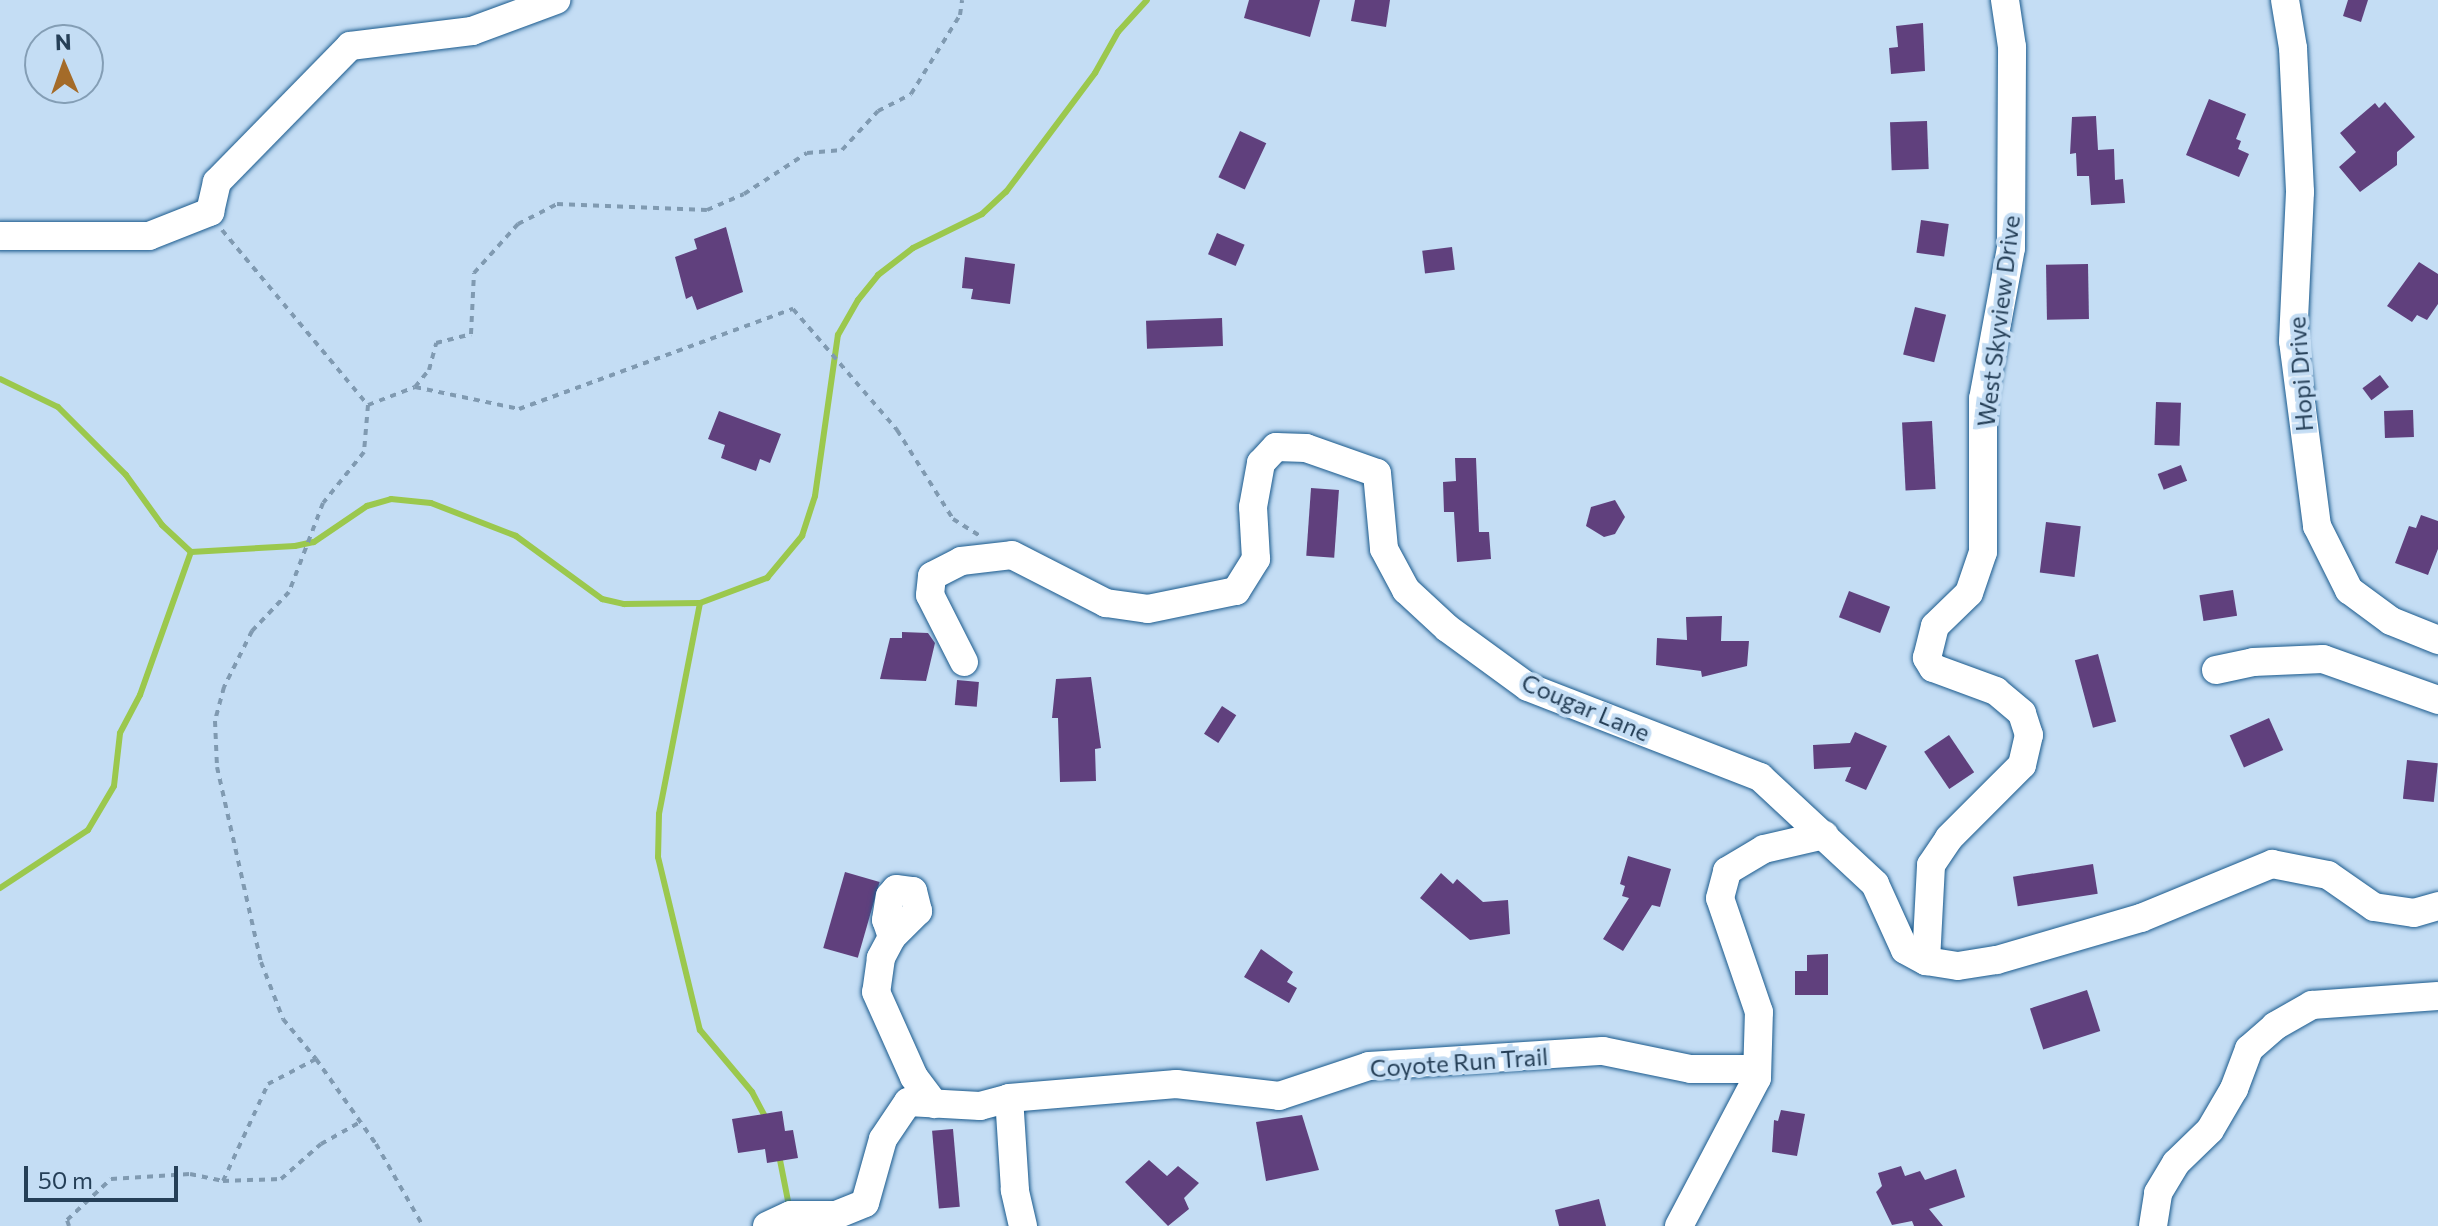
<!DOCTYPE html>
<html>
<head>
<meta charset="utf-8">
<style>
  body { margin:0 }
  #map { position:relative; width:2438px; height:1226px; overflow:hidden; background:#c4ddf4; font-family:Commissioner,sans-serif }
  div>[style] { position:absolute }
  [style*='--x'] { left:calc(var(--x)*1px); top:calc(var(--y)*1px); width:calc(var(--w)*1px); rotate:calc(var(--a)*1deg) }
  .stream>* { height:6px; margin:-3px; padding:0 3px; transform-origin:3px; border-radius:3px; background:#9bc84d }
  .building>* { inset:0; background:#60407d; transform-origin:0 0 }
  .path>* { height:4px; margin-top:-2px; transform-origin:0; background:repeating-linear-gradient(90deg,#809ab1 0 6px,transparent 0 12px) }
  .roads { filter:drop-shadow(0 0 2px #1a5a8d) drop-shadow(0 0 2px #1a5a8d) }
  .minor>* { height:28px; margin:-14px; padding:0 14px; transform-origin:14px; border-radius:14px; background:#fff }
  span { translate:-50% -50%; white-space:nowrap; text-align:center; line-height:1.15; -webkit-text-stroke:8px #c4ddf4; paint-order:stroke }
  .street-label { font-size:24px; color:#253f57 }
  .north { position:absolute; left:24px; top:24px; width:80px; height:80px; box-sizing:border-box; background:#c4ddf4; border:2px solid #849eb5; border-radius:50%; rotate:358deg; font-size:22px; font-weight:700; line-height:32px; text-align:center; color:#253f57 }
  .north::after { content:''; display:block; margin:auto; width:28px; height:36px; background:#a46b29; clip-path:polygon(50% 0,100% 100%,50% 72%,0 100%) }
  .scale { position:absolute; left:24px; top:1166px; width:154px; height:36px; box-sizing:border-box; border:4px solid #253f57; border-top:0; padding-left:10px; font-size:24px; line-height:28px; white-space:nowrap; color:#253f57; -webkit-text-stroke:6px #c4ddf4; paint-order:stroke }
</style>
</head>
<body>
<div id="map">
  <div class="stream">
    <i style="--x:0;--y:379;--w:64;--a:25.8"></i>
    <i style="--x:58;--y:407;--w:96;--a:45"></i>
    <i style="--x:126;--y:475;--w:62;--a:54.2"></i>
    <i style="--x:162;--y:525;--w:40;--a:43"></i>
    <i style="--x:191;--y:552;--w:104;--a:-3.3"></i>
    <i style="--x:295;--y:546;--w:19;--a:-12"></i>
    <i style="--x:314;--y:542;--w:64;--a:-34.2"></i>
    <i style="--x:367;--y:506;--w:25;--a:-16"></i>
    <i style="--x:391;--y:499;--w:40;--a:5.7"></i>
    <i style="--x:431;--y:503;--w:91;--a:21.2"></i>
    <i style="--x:516;--y:536;--w:107;--a:36.2"></i>
    <i style="--x:602;--y:599;--w:23;--a:13"></i>
    <i style="--x:624;--y:604;--w:76;--a:-0.8"></i>
    <i style="--x:700;--y:603;--w:72;--a:-20.5"></i>
    <i style="--x:767;--y:578;--w:55;--a:-50.2"></i>
    <i style="--x:802;--y:536;--w:42;--a:-72"></i>
    <i style="--x:815;--y:496;--w:163;--a:-81.9"></i>
    <i style="--x:838;--y:335;--w:40;--a:-60.3"></i>
    <i style="--x:858;--y:300;--w:32;--a:-51"></i>
    <i style="--x:878;--y:275;--w:44;--a:-37.6"></i>
    <i style="--x:913;--y:248;--w:77;--a:-26.2"></i>
    <i style="--x:982;--y:214;--w:33;--a:-43"></i>
    <i style="--x:1006;--y:192;--w:149;--a:-53.2"></i>
    <i style="--x:1095;--y:73;--w:47;--a:-60.7"></i>
    <i style="--x:1118;--y:32;--w:43;--a:-47.8"></i>
    <i style="--x:700;--y:603;--w:215;--a:101"></i>
    <i style="--x:659;--y:814;--w:43;--a:91.3"></i>
    <i style="--x:658;--y:857;--w:178;--a:76.4"></i>
    <i style="--x:700;--y:1030;--w:81;--a:50"></i>
    <i style="--x:752;--y:1092;--w:30;--a:62"></i>
    <i style="--x:0;--y:888;--w:105;--a:-33.4"></i>
    <i style="--x:88;--y:830;--w:51;--a:-59.4"></i>
    <i style="--x:114;--y:786;--w:53;--a:-83.5"></i>
    <i style="--x:120;--y:733;--w:43;--a:-62.2"></i>
    <i style="--x:140;--y:695;--w:152;--a:-70.4"></i>
    <i style="--x:779;--y:1155;--w:52;--a:78.9"></i>
  </div>
  <div class="building">
    <i style="clip-path:polygon(1249px 0,1320px 0,1310px 37px,1244px 18px)"></i>
    <i style="clip-path:polygon(1355px 0,1390px 0,1386px 27px,1351px 21px)"></i>
    <i style="clip-path:polygon(2348px 0,2368px 0,2361px 22px,2343px 16px)"></i>
    <i style="clip-path:polygon(1923px 23px,1925px 71px,1891px 74px,1889px 48px,1898px 47px,1896px 26px)"></i>
    <i style="clip-path:polygon(2209px 99px,2246px 114px,2236px 139px,2241px 141px,2238px 149px,2249px 154px,2239px 177px,2186px 155px)"></i>
    <i style="clip-path:polygon(2385px 102px,2415px 137px,2397px 152px,2397px 165px,2360px 192px,2339px 167px,2356px 152px,2340px 133px,2375px 103px,2379px 108px)"></i>
    <i style="clip-path:polygon(2096px 116px,2098px 150px,2114px 149px,2115px 180px,2123px 179px,2125px 203px,2091px 205px,2089px 176px,2077px 176px,2076px 153px,2070px 154px,2072px 117px)"></i>
    <i style="left:1927px;top:121px;width:48px;height:37px;rotate:88deg"></i>
    <i style="left:1240px;top:131px;width:29px;height:51px;rotate:25deg"></i>
    <i style="left:1921px;top:220px;width:28px;height:33px;rotate:8deg"></i>
    <i style="clip-path:polygon(726px 227px,743px 292px,697px 310px,692px 296px,686px 299px,675px 257px,697px 249px,694px 239px)"></i>
    <i style="left:1217px;top:233px;width:30px;height:23px;rotate:23deg"></i>
    <i style="left:1452px;top:247px;width:23px;height:30px;rotate:83deg"></i>
    <i style="clip-path:polygon(965px 257px,1015px 264px,1010px 304px,971px 299px,973px 289px,962px 288px)"></i>
    <i style="clip-path:polygon(2419px 262px,2438px 274px,2438px 304px,2427px 320px,2417px 315px,2412px 322px,2387px 306px)"></i>
    <i style="left:2088px;top:264px;width:55px;height:42px;rotate:89deg"></i>
    <i style="left:1915px;top:307px;width:32px;height:49px;rotate:14deg"></i>
    <i style="left:1222px;top:318px;width:28px;height:76px;rotate:88deg"></i>
    <i style="left:2380px;top:375px;width:15px;height:22px;rotate:53deg"></i>
    <i style="left:2156px;top:402px;width:25px;height:43px;rotate:2deg"></i>
    <i style="left:2413px;top:410px;width:27px;height:29px;rotate:88deg"></i>
    <i style="clip-path:polygon(719px 411px,781px 434px,770px 463px,760px 459px,756px 471px,721px 458px,725px 445px,708px 439px)"></i>
    <i style="left:1932px;top:421px;width:68px;height:30px;rotate:87deg"></i>
    <i style="clip-path:polygon(1455px 458px,1476px 458px,1479px 532px,1489px 532px,1491px 559px,1457px 562px,1454px 512px,1444px 512px,1443px 482px,1456px 481px)"></i>
    <i style="left:2181px;top:465px;width:17px;height:25px;rotate:69deg"></i>
    <i style="left:1311px;top:488px;width:28px;height:68px;rotate:4deg"></i>
    <i style="clip-path:polygon(1615px 500px,1625px 517px,1615px 534px,1604px 537px,1586px 526px,1591px 507px)"></i>
    <i style="clip-path:polygon(2421px 515px,2438px 521px,2438px 549px,2428px 575px,2395px 563px,2409px 526px,2416px 528px)"></i>
    <i style="left:2046px;top:522px;width:35px;height:51px;rotate:7deg"></i>
    <i style="left:2233px;top:590px;width:26px;height:34px;rotate:81deg"></i>
    <i style="left:1849px;top:591px;width:44px;height:28px;rotate:21deg"></i>
    <i style="clip-path:polygon(1722px 616px,1721px 641px,1749px 641px,1747px 666px,1702px 677px,1701px 671px,1656px 665px,1657px 638px,1687px 640px,1686px 617px)"></i>
    <i style="clip-path:polygon(902px 632px,928px 633px,935px 643px,926px 681px,880px 679px,890px 638px,902px 638px)"></i>
    <i style="left:2098px;top:654px;width:70px;height:24px;rotate:75deg"></i>
    <i style="clip-path:polygon(1091px 677px,1101px 748px,1095px 749px,1096px 781px,1060px 782px,1058px 718px,1052px 718px,1056px 679px)"></i>
    <i style="left:957px;top:680px;width:22px;height:25px;rotate:5deg"></i>
    <i style="left:1222px;top:706px;width:17px;height:33px;rotate:33deg"></i>
    <i style="left:2269px;top:718px;width:35px;height:43px;rotate:66deg"></i>
    <i style="clip-path:polygon(1855px 732px,1887px 746px,1866px 790px,1845px 781px,1851px 767px,1814px 769px,1813px 745px,1850px 743px)"></i>
    <i style="left:1949px;top:735px;width:45px;height:30px;rotate:56deg"></i>
    <i style="left:2407px;top:760px;width:31px;height:39px;rotate:6deg"></i>
    <i style="clip-path:polygon(1628px 856px,1671px 869px,1660px 907px,1652px 905px,1623px 951px,1603px 939px,1629px 898px,1622px 896px,1625px 886px,1620px 884px)"></i>
    <i style="left:2093px;top:864px;width:30px;height:81px;rotate:81deg"></i>
    <i style="left:845px;top:872px;width:36px;height:79px;rotate:16deg"></i>
    <i style="clip-path:polygon(1441px 873px,1453px 884px,1457px 879px,1483px 902px,1508px 900px,1510px 934px,1470px 940px,1420px 898px)"></i>
    <i style="clip-path:polygon(1261px 949px,1293px 972px,1287px 982px,1297px 988px,1289px 1003px,1244px 977px)"></i>
    <i style="clip-path:polygon(1828px 954px,1828px 995px,1795px 995px,1795px 971px,1807px 971px,1807px 955px)"></i>
    <i style="left:2087px;top:990px;width:43px;height:60px;rotate:72deg"></i>
    <i style="clip-path:polygon(1781px 1110px,1805px 1114px,1797px 1156px,1772px 1152px,1774px 1120px,1778px 1121px)"></i>
    <i style="clip-path:polygon(782px 1111px,785px 1131px,793px 1130px,798px 1158px,767px 1163px,765px 1149px,738px 1153px,732px 1119px)"></i>
    <i style="clip-path:polygon(1302px 1115px,1319px 1170px,1266px 1181px,1256px 1122px)"></i>
    <i style="left:953px;top:1129px;width:78px;height:21px;rotate:85deg"></i>
    <i style="clip-path:polygon(1149px 1160px,1167px 1176px,1178px 1166px,1199px 1183px,1184px 1198px,1189px 1209px,1168px 1226px,1125px 1182px)"></i>
    <i style="clip-path:polygon(1901px 1166px,1905px 1176px,1920px 1171px,1925px 1180px,1956px 1169px,1965px 1197px,1929px 1209px,1943px 1226px,1914px 1226px,1912px 1221px,1892px 1225px,1876px 1192px,1882px 1186px,1878px 1173px)"></i>
    <i style="clip-path:polygon(1599px 1199px,1606px 1226px,1559px 1226px,1555px 1210px)"></i>
  </div>
  <div class="path">
    <i style="--x:222;--y:230;--w:228;--a:50.2"></i>
    <i style="--x:368;--y:405;--w:47;--a:94.9"></i>
    <i style="--x:364;--y:452;--w:65;--a:128.8"></i>
    <i style="--x:323;--y:503;--w:95;--a:110.9"></i>
    <i style="--x:289;--y:592;--w:54;--a:133.5"></i>
    <i style="--x:252;--y:631;--w:63;--a:116.6"></i>
    <i style="--x:224;--y:687;--w:35;--a:105"></i>
    <i style="--x:215;--y:721;--w:46;--a:87.5"></i>
    <i style="--x:217;--y:767;--w:200;--a:77.3"></i>
    <i style="--x:261;--y:962;--w:61;--a:68.9"></i>
    <i style="--x:283;--y:1019;--w:52;--a:50.5"></i>
    <i style="--x:415;--y:387;--w:22;--a:-51"></i>
    <i style="--x:429;--y:370;--w:28;--a:-75"></i>
    <i style="--x:436;--y:343;--w:36;--a:-14"></i>
    <i style="--x:471;--y:334;--w:61;--a:-87.2"></i>
    <i style="--x:474;--y:273;--w:66;--a:-48.1"></i>
    <i style="--x:518;--y:224;--w:44;--a:-27.1"></i>
    <i style="--x:557;--y:204;--w:150;--a:2.3"></i>
    <i style="--x:707;--y:210;--w:40;--a:-23.4"></i>
    <i style="--x:744;--y:194;--w:75;--a:-33.1"></i>
    <i style="--x:807;--y:153;--w:35;--a:-5"></i>
    <i style="--x:842;--y:150;--w:53;--a:-47.3"></i>
    <i style="--x:878;--y:111;--w:37;--a:-27"></i>
    <i style="--x:911;--y:94;--w:93;--a:-58.2"></i>
    <i style="--x:960;--y:15;--w:15;--a:-82"></i>
    <i style="--x:368;--y:405;--w:50;--a:-21"></i>
    <i style="--x:415;--y:387;--w:106;--a:11.9"></i>
    <i style="--x:519;--y:409;--w:292;--a:-20.1"></i>
    <i style="--x:793;--y:309;--w:160;--a:49.3"></i>
    <i style="--x:897;--y:430;--w:105;--a:57.8"></i>
    <i style="--x:953;--y:519;--w:32;--a:32"></i>
    <i style="--x:223;--y:1181;--w:58;--a:-2"></i>
    <i style="--x:281;--y:1179;--w:53;--a:-41.2"></i>
    <i style="--x:321;--y:1144;--w:45;--a:-29.4"></i>
    <i style="--x:69;--y:1226;--w:6;--a:-108"></i>
    <i style="--x:67;--y:1220;--w:60;--a:-43"></i>
    <i style="--x:111;--y:1179;--w:79;--a:-3.6"></i>
    <i style="--x:190;--y:1174;--w:34;--a:12"></i>
    <i style="--x:223;--y:1181;--w:107;--a:-65.1"></i>
    <i style="--x:268;--y:1084;--w:54;--a:-27.5"></i>
    <i style="--x:316;--y:1059;--w:104;--a:54.8"></i>
    <i style="--x:376;--y:1144;--w:95;--a:60.2"></i>
  </div>
  <div class="roads">
    <div class="minor">
      <i style="--x:2285;--y:0;--w:49;--a:80.5"></i>
      <i style="--x:2293;--y:48;--w:144;--a:87.2"></i>
      <i style="--x:2300;--y:192;--w:149;--a:92.7"></i>
      <i style="--x:2293;--y:341;--w:187;--a:82.6"></i>
      <i style="--x:2317;--y:526;--w:72;--a:63.4"></i>
      <i style="--x:2349;--y:590;--w:52;--a:36.4"></i>
      <i style="--x:2391;--y:621;--w:51;--a:22"></i>
      <i style="--x:0;--y:236;--w:149;--a:0"></i>
      <i style="--x:149;--y:236;--w:66;--a:-21.5"></i>
      <i style="--x:210;--y:212;--w:31;--a:-77"></i>
      <i style="--x:217;--y:182;--w:190;--a:-45.6"></i>
      <i style="--x:350;--y:46;--w:123;--a:-7"></i>
      <i style="--x:472;--y:31;--w:90;--a:-20.3"></i>
      <i style="--x:964;--y:662;--w:75;--a:-116.9"></i>
      <i style="--x:930;--y:595;--w:19;--a:-84"></i>
      <i style="--x:932;--y:576;--w:33;--a:-27"></i>
      <i style="--x:961;--y:561;--w:51;--a:-6.7"></i>
      <i style="--x:1012;--y:555;--w:106;--a:27.1"></i>
      <i style="--x:1106;--y:603;--w:42;--a:8.1"></i>
      <i style="--x:1148;--y:609;--w:90;--a:-11.6"></i>
      <i style="--x:1236;--y:591;--w:38;--a:-58"></i>
      <i style="--x:1256;--y:559;--w:52;--a:-93.3"></i>
      <i style="--x:1253;--y:507;--w:45;--a:-79.7"></i>
      <i style="--x:1261;--y:463;--w:22;--a:-47"></i>
      <i style="--x:1276;--y:447;--w:30;--a:2"></i>
      <i style="--x:1306;--y:448;--w:75;--a:19.4"></i>
      <i style="--x:1377;--y:473;--w:76;--a:84.7"></i>
      <i style="--x:1384;--y:549;--w:47;--a:61.8"></i>
      <i style="--x:1406;--y:590;--w:56;--a:42.8"></i>
      <i style="--x:1447;--y:628;--w:100;--a:36.1"></i>
      <i style="--x:1528;--y:687;--w:249;--a:21.2"></i>
      <i style="--x:1760;--y:777;--w:157;--a:42.9"></i>
      <i style="--x:1875;--y:884;--w:72;--a:65.6"></i>
      <i style="--x:1905;--y:950;--w:24;--a:28"></i>
      <i style="--x:1926;--y:961;--w:32;--a:9"></i>
      <i style="--x:1958;--y:966;--w:39;--a:-9"></i>
      <i style="--x:1997;--y:960;--w:150;--a:-16.3"></i>
      <i style="--x:2141;--y:918;--w:142;--a:-22.4"></i>
      <i style="--x:2272;--y:864;--w:57;--a:11.1"></i>
      <i style="--x:2328;--y:875;--w:56;--a:34.8"></i>
      <i style="--x:2374;--y:907;--w:40;--a:8.5"></i>
      <i style="--x:2414;--y:913;--w:25;--a:-16"></i>
      <i style="--x:2216;--y:670;--w:38;--a:-12"></i>
      <i style="--x:2253;--y:662;--w:70;--a:-2.5"></i>
      <i style="--x:2323;--y:659;--w:122;--a:19.6"></i>
      <i style="--x:892;--y:937;--w:18;--a:-109"></i>
      <i style="--x:886;--y:920;--w:24;--a:-81"></i>
      <i style="--x:890;--y:896;--w:9;--a:-49"></i>
      <i style="--x:896;--y:889;--w:17;--a:7"></i>
      <i style="--x:913;--y:891;--w:21;--a:76"></i>
      <i style="--x:918;--y:911;--w:37;--a:135"></i>
      <i style="--x:892;--y:937;--w:24;--a:118"></i>
      <i style="--x:881;--y:958;--w:34;--a:98"></i>
      <i style="--x:876;--y:992;--w:93;--a:65.9"></i>
      <i style="--x:914;--y:1077;--w:34;--a:53"></i>
      <i style="--x:1926;--y:961;--w:96;--a:-87"></i>
      <i style="--x:1931;--y:865;--w:32;--a:-56"></i>
      <i style="--x:1949;--y:838;--w:103;--a:-45"></i>
      <i style="--x:2022;--y:765;--w:31;--a:-77"></i>
      <i style="--x:2029;--y:735;--w:23;--a:-108"></i>
      <i style="--x:2022;--y:713;--w:34;--a:-140"></i>
      <i style="--x:1996;--y:691;--w:67;--a:-159.9"></i>
      <i style="--x:1933;--y:668;--w:12;--a:-121"></i>
      <i style="--x:1927;--y:658;--w:33;--a:-76"></i>
      <i style="--x:1935;--y:626;--w:47;--a:-44.1"></i>
      <i style="--x:1969;--y:593;--w:43;--a:-71.1"></i>
      <i style="--x:1983;--y:552;--w:153;--a:-90"></i>
      <i style="--x:1983;--y:399;--w:154;--a:-79.5"></i>
      <i style="--x:2011;--y:248;--w:201;--a:-89.7"></i>
      <i style="--x:2012;--y:47;--w:48;--a:-98.5"></i>
      <i style="--x:767;--y:1226;--w:26;--a:-25"></i>
      <i style="--x:791;--y:1215;--w:45;--a:0"></i>
      <i style="--x:836;--y:1215;--w:31;--a:-22"></i>
      <i style="--x:865;--y:1203;--w:66;--a:-74.3"></i>
      <i style="--x:883;--y:1139;--w:45;--a:-56"></i>
      <i style="--x:908;--y:1102;--w:72;--a:3.2"></i>
      <i style="--x:980;--y:1106;--w:30;--a:-15"></i>
      <i style="--x:1023;--y:1226;--w:37;--a:-103"></i>
      <i style="--x:1015;--y:1190;--w:92;--a:-93.7"></i>
      <i style="--x:1009;--y:1098;--w:168;--a:-4.8"></i>
      <i style="--x:1176;--y:1084;--w:104;--a:6.6"></i>
      <i style="--x:1279;--y:1096;--w:95;--a:-18.4"></i>
      <i style="--x:1369;--y:1066;--w:234;--a:-3.7"></i>
      <i style="--x:1603;--y:1051;--w:90;--a:11.6"></i>
      <i style="--x:1691;--y:1069;--w:62;--a:0"></i>
      <i style="--x:1679;--y:1226;--w:167;--a:-62.2"></i>
      <i style="--x:1757;--y:1078;--w:66;--a:-88.3"></i>
      <i style="--x:1759;--y:1012;--w:120;--a:-108.9"></i>
      <i style="--x:1720;--y:898;--w:28;--a:-75"></i>
      <i style="--x:1727;--y:871;--w:43;--a:-30.7"></i>
      <i style="--x:1764;--y:849;--w:62;--a:-13.1"></i>
      <i style="--x:2153;--y:1226;--w:33;--a:-81"></i>
      <i style="--x:2158;--y:1193;--w:35;--a:-59"></i>
      <i style="--x:2176;--y:1163;--w:47;--a:-44.1"></i>
      <i style="--x:2210;--y:1130;--w:48;--a:-59.7"></i>
      <i style="--x:2234;--y:1089;--w:43;--a:-69.4"></i>
      <i style="--x:2249;--y:1049;--w:35;--a:-41"></i>
      <i style="--x:2275;--y:1026;--w:43;--a:-29.6"></i>
      <i style="--x:2312;--y:1005;--w:126;--a:-4.1"></i>
    </div>
  </div>
  <div class="street-label">
    <span style="left:1998px;top:321px;rotate:-83deg">West Skyview Drive</span>
    <span style="left:2300px;top:374px;rotate:-94deg">Hopi Drive</span>
    <span style="left:1586px;top:707px;rotate:23deg">Cougar Lane</span>
    <span style="left:1459px;top:1062px;rotate:-4deg">Coyote Run Trail</span>
  </div>
  <div class="north">N</div>
  <div class="scale">50 m</div>
</div>
</body>
</html>
